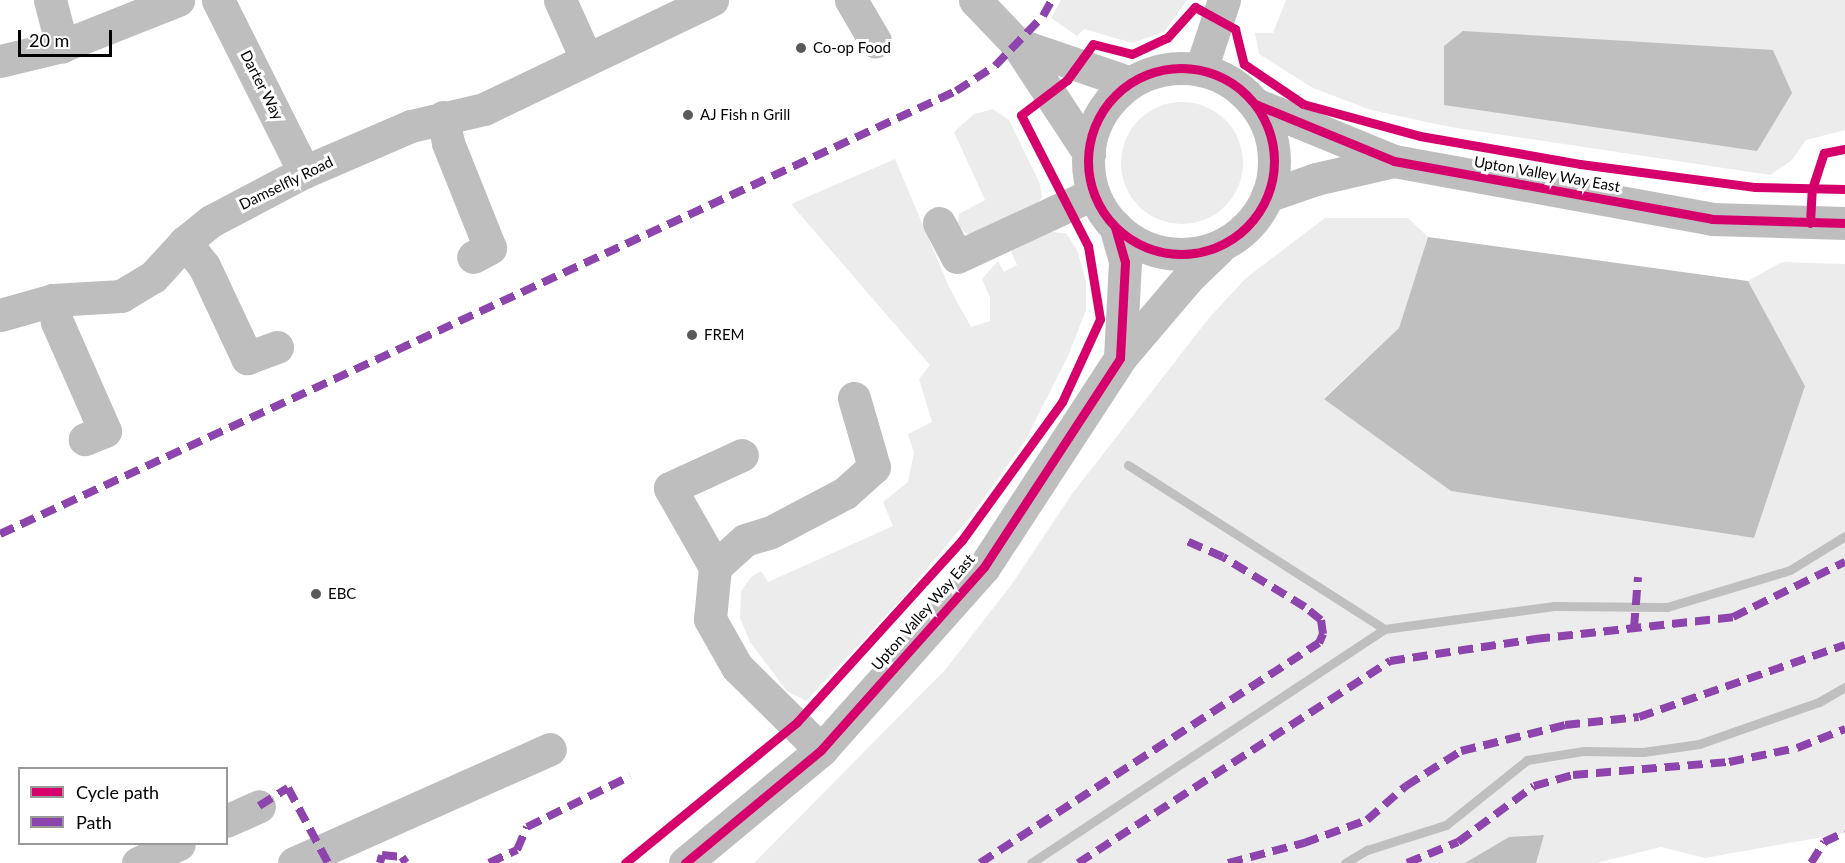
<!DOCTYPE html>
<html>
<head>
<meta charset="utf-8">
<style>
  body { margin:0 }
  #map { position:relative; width:1845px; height:863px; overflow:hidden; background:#fff; font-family:Lato,sans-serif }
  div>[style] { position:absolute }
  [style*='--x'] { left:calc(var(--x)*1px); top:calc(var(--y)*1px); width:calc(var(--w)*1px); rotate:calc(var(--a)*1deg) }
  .green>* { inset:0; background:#ececec }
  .round { border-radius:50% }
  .water>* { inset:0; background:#bfbfbf }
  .stream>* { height:9px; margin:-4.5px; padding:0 4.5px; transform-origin:4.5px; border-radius:4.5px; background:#bfbfbf }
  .minor>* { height:33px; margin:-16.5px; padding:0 16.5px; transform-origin:16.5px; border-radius:16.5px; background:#bebebe }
  .minor>.ring { margin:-16.5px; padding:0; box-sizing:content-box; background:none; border:33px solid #bebebe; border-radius:50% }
  .quiet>* { height:8px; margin-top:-4px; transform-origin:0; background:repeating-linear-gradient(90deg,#8e44ad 0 15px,transparent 0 23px) }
  .cycleway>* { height:9px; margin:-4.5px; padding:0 4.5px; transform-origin:4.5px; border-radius:4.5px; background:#d6006c }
  .cycleway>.ring { margin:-4.5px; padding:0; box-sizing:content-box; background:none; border:9px solid #d6006c; border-radius:50% }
  .dots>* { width:16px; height:16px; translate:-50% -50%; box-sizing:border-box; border:3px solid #fff; border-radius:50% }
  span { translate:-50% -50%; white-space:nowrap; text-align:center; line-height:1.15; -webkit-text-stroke:6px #fff; paint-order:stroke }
  .poi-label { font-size:15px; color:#000 }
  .left { translate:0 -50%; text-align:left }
  .street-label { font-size:15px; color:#000 }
  .legend { position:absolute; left:18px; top:767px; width:210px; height:78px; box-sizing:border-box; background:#fff; border:2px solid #999; margin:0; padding:8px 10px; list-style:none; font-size:18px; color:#000 }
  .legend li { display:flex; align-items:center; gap:12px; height:30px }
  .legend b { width:30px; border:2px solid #999 }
  .scale { position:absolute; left:18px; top:30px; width:94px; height:27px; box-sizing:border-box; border:3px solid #000; border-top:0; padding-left:8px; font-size:18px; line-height:21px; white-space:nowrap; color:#000; -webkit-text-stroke:4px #fff; paint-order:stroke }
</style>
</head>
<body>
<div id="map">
  <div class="green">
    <i style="clip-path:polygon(1061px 0,1187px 0,1164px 32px,1132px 43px,1084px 29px,1077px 36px,1051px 18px)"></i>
    <i style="clip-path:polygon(1286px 0,1845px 0,1845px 130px,1806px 140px,1791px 161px,1770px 175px,1450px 127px,1371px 110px,1313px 88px,1259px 54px,1255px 33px,1273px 33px)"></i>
    <i class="round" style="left:1121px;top:102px;width:122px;height:122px"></i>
    <i style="clip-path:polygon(993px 109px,1009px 120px,1040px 184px,1042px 197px,1034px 208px,975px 239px,963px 231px,958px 224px,959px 214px,985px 200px,954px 132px,974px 114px)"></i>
    <i style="clip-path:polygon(895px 159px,949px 287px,971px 327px,990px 321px,990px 298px,982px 279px,998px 261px,1004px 272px,1017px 265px,1010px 249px,1049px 232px,1066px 233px,1077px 250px,1086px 281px,1086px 310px,1068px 356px,1025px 441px,971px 516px,898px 603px,806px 701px,787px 691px,750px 642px,740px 618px,741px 591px,751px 577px,761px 571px,768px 582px,893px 526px,883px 502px,908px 482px,914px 453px,908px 434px,932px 422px,919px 379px,930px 365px,791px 204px)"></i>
    <i style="clip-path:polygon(1325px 218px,1408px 218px,1428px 237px,1399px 328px,1324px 398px,1451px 491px,1754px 538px,1805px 386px,1748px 281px,1782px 262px,1845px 264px,1845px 833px,1705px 858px,1661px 847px,1596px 863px,754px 863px,945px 670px,1012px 584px,1072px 494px,1209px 318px,1246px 278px)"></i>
  </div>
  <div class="water">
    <i style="clip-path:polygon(1463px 31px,1773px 50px,1792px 93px,1757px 151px,1444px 105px,1444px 46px)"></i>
    <i style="clip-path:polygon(1428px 237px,1748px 281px,1805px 386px,1754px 538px,1451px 491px,1324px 399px,1399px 328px)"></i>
    <i style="clip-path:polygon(1544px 835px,1536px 863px,1465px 863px,1509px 837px)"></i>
  </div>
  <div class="stream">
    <i style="--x:1128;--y:465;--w:304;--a:32.6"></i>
    <i style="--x:1384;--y:629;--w:172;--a:-7.7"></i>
    <i style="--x:1554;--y:606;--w:113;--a:0.5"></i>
    <i style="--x:1667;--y:607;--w:128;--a:-16.7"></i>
    <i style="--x:1790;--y:570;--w:65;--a:-31.7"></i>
    <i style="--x:1031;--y:863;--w:424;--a:-33.5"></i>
    <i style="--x:1345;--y:863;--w:26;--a:-31"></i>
    <i style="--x:1367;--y:850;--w:83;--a:-17.6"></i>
    <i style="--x:1446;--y:825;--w:104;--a:-38.7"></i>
    <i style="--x:1527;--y:760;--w:58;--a:-9"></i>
    <i style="--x:1584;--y:751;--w:59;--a:1"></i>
    <i style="--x:1643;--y:752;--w:57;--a:-8.1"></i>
    <i style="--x:1699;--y:744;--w:127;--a:-19.3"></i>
    <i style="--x:1819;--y:702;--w:30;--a:-30"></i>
  </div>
  <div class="minor">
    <i style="--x:50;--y:0;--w:48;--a:75.4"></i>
    <i style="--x:218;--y:0;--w:192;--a:63.4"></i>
    <i style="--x:560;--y:0;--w:64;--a:65.9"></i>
    <i style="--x:851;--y:0;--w:48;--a:59.7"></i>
    <i style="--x:975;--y:0;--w:61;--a:46.3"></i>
    <i style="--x:1017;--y:44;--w:131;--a:56.6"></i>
    <i style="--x:1017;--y:44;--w:117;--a:18.9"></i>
    <i style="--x:0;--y:61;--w:64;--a:-13.6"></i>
    <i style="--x:62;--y:46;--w:125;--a:-21.6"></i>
    <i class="ring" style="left:1088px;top:68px;width:153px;height:153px"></i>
    <i style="--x:1201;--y:69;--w:73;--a:-71.6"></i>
    <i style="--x:1255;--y:104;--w:150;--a:22.3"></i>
    <i style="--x:1394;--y:161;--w:323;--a:10.3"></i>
    <i style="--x:1712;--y:219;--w:133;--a:1.7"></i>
    <i style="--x:443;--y:117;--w:26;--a:79"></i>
    <i style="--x:448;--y:143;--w:113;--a:68.2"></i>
    <i style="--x:490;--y:248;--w:19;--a:152"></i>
    <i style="--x:1267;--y:196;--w:52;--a:-19.1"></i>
    <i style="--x:1316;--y:179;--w:80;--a:-13"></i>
    <i style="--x:939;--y:223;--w:38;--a:62"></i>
    <i style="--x:957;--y:257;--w:150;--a:-24.9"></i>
    <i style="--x:1115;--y:226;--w:37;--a:74"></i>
    <i style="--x:1125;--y:262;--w:96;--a:93"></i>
    <i style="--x:185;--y:242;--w:31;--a:52"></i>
    <i style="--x:204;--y:266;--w:102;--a:64.9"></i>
    <i style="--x:247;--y:358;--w:32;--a:-20"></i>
    <i style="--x:53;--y:300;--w:22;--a:80"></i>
    <i style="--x:57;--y:322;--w:119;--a:66.2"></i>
    <i style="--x:105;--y:431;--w:22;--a:158"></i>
    <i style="--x:0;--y:315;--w:55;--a:-15.8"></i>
    <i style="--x:53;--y:300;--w:68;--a:-3.4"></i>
    <i style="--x:121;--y:296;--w:37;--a:-31"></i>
    <i style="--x:153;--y:277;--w:47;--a:-47.6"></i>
    <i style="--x:185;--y:242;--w:33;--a:-39"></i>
    <i style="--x:211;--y:221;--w:105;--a:-27.8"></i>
    <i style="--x:304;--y:172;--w:116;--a:-23.3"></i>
    <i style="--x:411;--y:126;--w:75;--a:-13.1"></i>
    <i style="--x:484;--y:109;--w:253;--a:-25.6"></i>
    <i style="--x:715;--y:567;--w:91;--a:-119.7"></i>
    <i style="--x:670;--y:488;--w:79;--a:-24.6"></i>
    <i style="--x:821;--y:750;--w:118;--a:-135.3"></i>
    <i style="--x:737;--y:667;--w:55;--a:-119.4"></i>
    <i style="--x:710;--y:619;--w:52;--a:-84.5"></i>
    <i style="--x:715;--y:567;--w:40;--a:-42"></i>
    <i style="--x:745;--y:540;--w:27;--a:-17"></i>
    <i style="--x:771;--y:532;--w:84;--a:-27.8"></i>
    <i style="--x:845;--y:493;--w:39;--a:-42"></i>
    <i style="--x:874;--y:467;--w:72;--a:-106.2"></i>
    <i style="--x:226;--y:821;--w:36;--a:-24"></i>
    <i style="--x:138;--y:863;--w:45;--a:-24.9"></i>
    <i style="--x:294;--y:863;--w:280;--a:-24"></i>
    <i style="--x:685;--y:863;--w:177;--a:-39.7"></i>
    <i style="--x:821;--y:750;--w:245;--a:-48.3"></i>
    <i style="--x:984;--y:567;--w:249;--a:-56.9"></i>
    <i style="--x:1120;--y:358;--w:105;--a:-49.6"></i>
    <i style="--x:1188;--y:278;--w:43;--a:-44.1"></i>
  </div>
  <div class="quiet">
    <i style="--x:0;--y:534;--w:1054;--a:-24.86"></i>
    <i style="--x:956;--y:91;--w:46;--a:-32.7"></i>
    <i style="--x:995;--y:66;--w:69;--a:-46.2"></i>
    <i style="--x:1043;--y:16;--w:18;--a:-61"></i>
    <i style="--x:1634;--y:628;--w:51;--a:-85.5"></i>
    <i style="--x:259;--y:806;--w:34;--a:-32"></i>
    <i style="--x:288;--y:788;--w:85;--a:61.9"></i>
    <i style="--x:380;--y:863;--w:8;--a:-76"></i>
    <i style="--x:382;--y:855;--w:20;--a:6"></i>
    <i style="--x:402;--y:857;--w:7;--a:56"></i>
    <i style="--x:489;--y:863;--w:31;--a:-25"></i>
    <i style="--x:517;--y:850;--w:25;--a:-67"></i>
    <i style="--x:527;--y:827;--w:115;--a:-26.3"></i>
    <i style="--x:980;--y:863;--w:404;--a:-33"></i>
    <i style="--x:1319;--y:643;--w:10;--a:-66"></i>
    <i style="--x:1323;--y:634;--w:14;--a:-98"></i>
    <i style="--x:1321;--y:620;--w:21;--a:-141"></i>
    <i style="--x:1305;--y:607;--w:96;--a:-148.6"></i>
    <i style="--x:1223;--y:557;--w:45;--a:-156.3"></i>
    <i style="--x:1078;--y:863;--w:372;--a:-32.9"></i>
    <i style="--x:1390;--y:661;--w:147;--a:-8.6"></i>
    <i style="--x:1535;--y:639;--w:199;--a:-6.3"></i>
    <i style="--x:1733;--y:617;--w:125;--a:-26.2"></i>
    <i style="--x:1228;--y:863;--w:79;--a:-14.7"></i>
    <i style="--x:1304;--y:843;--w:67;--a:-20.1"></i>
    <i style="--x:1367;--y:820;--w:52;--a:-41.1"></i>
    <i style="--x:1406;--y:786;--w:65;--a:-32.5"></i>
    <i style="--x:1461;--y:751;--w:107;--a:-14"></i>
    <i style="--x:1565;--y:725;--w:74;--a:-6.2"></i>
    <i style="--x:1639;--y:717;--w:218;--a:-19.3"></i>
    <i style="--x:1407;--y:863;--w:55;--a:-22.4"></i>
    <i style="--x:1458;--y:842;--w:94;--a:-36.4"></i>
    <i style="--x:1534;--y:786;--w:41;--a:-15.8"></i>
    <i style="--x:1573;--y:775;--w:157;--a:-4.8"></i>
    <i style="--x:1729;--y:762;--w:69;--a:-11.6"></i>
    <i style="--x:1797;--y:748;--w:52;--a:-21.6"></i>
    <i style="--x:1811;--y:863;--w:25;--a:-58"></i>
    <i style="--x:1824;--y:842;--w:23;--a:-25"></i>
  </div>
  <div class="cycleway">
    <i class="ring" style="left:1088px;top:68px;width:177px;height:177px"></i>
    <i style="--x:1255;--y:104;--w:150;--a:22.3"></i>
    <i style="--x:1394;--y:161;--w:323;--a:10.3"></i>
    <i style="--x:1712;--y:219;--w:133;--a:1.7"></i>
    <i style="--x:1810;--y:223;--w:34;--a:-87"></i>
    <i style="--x:1812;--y:189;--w:38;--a:-72"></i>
    <i style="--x:1824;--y:153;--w:21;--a:-11"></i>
    <i style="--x:625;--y:863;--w:222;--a:-39.3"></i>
    <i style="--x:797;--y:722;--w:246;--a:-47.8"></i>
    <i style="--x:962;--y:540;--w:170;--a:-54.1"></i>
    <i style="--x:1062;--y:402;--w:91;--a:-65.4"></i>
    <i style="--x:1100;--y:319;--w:74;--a:-99.3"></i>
    <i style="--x:1088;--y:246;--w:147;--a:-117.1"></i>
    <i style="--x:1021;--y:115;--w:58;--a:-37.3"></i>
    <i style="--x:1067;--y:80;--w:44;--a:-54.2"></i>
    <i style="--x:1093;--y:44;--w:40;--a:14.4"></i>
    <i style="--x:1132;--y:54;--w:38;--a:-25"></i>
    <i style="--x:1167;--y:38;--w:42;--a:-47.9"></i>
    <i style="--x:1195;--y:7;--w:46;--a:28.8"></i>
    <i style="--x:1235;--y:29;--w:36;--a:76"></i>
    <i style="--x:1244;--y:64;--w:71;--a:34.1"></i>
    <i style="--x:1303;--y:104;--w:121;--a:15.3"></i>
    <i style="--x:1420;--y:136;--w:162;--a:9.9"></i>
    <i style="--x:1580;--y:164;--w:177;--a:7.5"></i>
    <i style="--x:1755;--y:187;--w:90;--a:1.3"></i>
    <i style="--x:685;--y:863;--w:177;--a:-39.7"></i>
    <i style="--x:821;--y:750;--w:245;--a:-48.3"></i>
    <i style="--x:984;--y:567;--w:249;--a:-56.9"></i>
    <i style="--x:1120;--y:358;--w:96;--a:-87"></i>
    <i style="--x:1125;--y:262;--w:37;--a:-106"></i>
  </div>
  <div class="dots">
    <i style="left:801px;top:48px;background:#595959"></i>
    <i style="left:688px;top:115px;background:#595959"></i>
    <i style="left:692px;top:335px;background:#595959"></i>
    <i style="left:316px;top:594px;background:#595959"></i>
  </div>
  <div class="poi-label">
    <span class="left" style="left:813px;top:48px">Co-op Food</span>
    <span class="left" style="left:700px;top:115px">AJ Fish n Grill</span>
    <span class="left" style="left:704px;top:335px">FREM</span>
    <span class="left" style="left:328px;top:594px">EBC</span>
  </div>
  <div class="street-label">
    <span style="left:262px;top:85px;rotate:63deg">Darter Way</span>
    <span style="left:1547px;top:174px;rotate:10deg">Upton Valley Way East</span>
    <span style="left:286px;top:183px;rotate:-26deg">Damselfly Road</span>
    <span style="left:923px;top:612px;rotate:-49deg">Upton Valley Way East</span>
  </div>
  <ul class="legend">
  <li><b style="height:8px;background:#d6006c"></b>Cycle path</li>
  <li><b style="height:8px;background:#8e44ad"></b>Path</li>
  </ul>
  <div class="scale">20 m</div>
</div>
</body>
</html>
